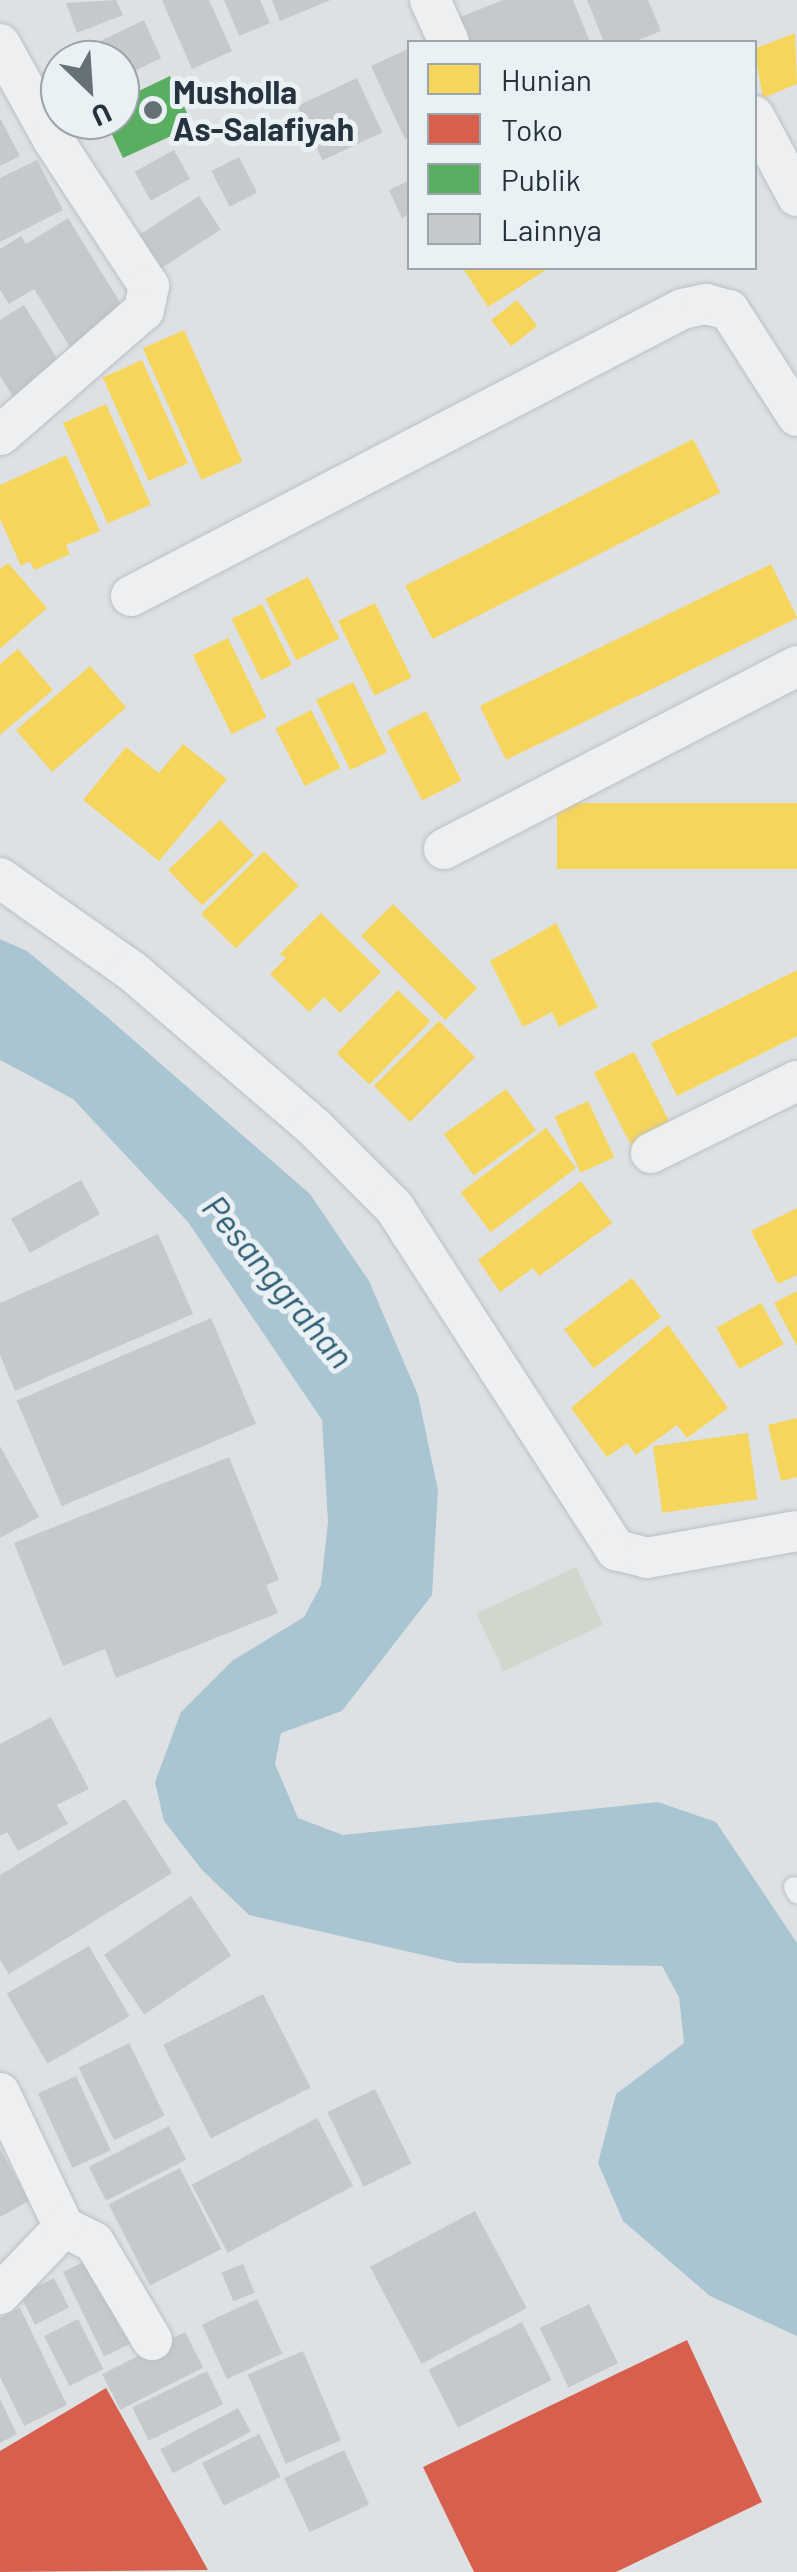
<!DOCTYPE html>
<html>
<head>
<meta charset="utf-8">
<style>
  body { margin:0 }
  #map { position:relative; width:797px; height:2572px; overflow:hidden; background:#dee1e4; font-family:Barlow,sans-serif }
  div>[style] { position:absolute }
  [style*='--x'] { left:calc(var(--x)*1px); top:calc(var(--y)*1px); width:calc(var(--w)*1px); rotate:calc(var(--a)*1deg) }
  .green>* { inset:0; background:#d0d8cd; transform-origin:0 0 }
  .water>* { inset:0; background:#aac5d2 }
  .homes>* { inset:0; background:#f6d55c; transform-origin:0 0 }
  .shops>* { inset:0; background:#d6604d }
  .public>* { inset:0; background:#5aae61 }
  .building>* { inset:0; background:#c6c9cc; transform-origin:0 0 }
  .roads { filter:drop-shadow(0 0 2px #bcbfc2) drop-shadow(0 0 2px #bcbfc2) }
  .lane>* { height:20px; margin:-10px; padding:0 10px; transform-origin:10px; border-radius:10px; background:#edeff1 }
  .street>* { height:40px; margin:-20px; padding:0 20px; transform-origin:20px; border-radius:20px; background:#edeff1 }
  .dots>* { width:28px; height:28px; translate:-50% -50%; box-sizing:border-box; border:5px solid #eaf1f4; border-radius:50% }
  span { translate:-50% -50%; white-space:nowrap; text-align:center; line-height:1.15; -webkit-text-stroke:10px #eaf1f4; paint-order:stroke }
  .poi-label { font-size:32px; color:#24333d; font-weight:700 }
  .left { translate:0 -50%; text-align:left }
  .water-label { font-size:35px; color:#2c5b73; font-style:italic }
  .legend { position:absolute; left:407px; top:40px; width:350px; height:230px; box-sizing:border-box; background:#eaf1f4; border:2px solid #9ba5ab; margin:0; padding:12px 18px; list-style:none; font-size:30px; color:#24333d }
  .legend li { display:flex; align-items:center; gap:20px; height:50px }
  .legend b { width:50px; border:2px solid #9ba5ab }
  .north { position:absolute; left:40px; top:40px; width:100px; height:100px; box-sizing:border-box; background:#eaf1f4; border:2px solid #9ba5ab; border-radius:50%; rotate:155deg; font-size:28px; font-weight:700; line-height:40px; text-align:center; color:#24333d }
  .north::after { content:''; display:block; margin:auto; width:35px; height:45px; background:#657077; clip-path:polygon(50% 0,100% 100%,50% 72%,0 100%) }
</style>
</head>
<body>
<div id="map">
  <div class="green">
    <i style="left:576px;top:1567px;width:64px;height:110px;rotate:65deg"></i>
  </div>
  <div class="water">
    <i style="clip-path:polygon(0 939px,27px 951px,106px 1016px,310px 1194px,369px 1281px,418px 1395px,438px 1490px,432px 1595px,342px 1711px,281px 1733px,275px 1764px,298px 1818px,343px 1835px,658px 1802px,716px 1822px,797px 1943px,797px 2336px,710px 2296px,623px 2221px,598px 2163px,616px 2094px,684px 2043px,679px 1997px,662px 1966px,458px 1963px,249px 1915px,202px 1870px,164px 1821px,155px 1782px,181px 1712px,232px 1661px,304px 1617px,321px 1585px,328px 1522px,322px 1420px,188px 1222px,73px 1099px,0 1060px)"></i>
  </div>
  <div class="homes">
    <i style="clip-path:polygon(795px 33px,797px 84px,763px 98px,754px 49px)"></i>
    <i style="clip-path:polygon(463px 268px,549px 268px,488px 307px)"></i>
    <i style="left:517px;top:300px;width:33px;height:33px;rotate:52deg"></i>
    <i style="left:184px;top:330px;width:144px;height:45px;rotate:66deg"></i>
    <i style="left:142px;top:360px;width:113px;height:43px;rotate:66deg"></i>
    <i style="left:106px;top:404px;width:110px;height:47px;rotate:66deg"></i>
    <i style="left:693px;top:439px;width:60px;height:323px;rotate:63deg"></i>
    <i style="clip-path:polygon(66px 455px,100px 531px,66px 545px,70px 554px,34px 570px,30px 561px,21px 566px,0 519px,0 485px)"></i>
    <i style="clip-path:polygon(8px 563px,47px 608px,0 649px,0 569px)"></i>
    <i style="left:771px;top:564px;width:60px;height:324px;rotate:64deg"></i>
    <i style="left:308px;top:577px;width:69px;height:48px;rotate:63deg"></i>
    <i style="left:375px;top:603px;width:83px;height:41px;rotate:64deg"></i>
    <i style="left:262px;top:604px;width:68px;height:34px;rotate:64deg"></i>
    <i style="left:228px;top:638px;width:88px;height:39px;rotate:64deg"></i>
    <i style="clip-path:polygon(18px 649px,53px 690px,0 735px,0 664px)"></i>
    <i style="left:90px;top:666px;width:55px;height:98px;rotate:49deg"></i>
    <i style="left:353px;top:682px;width:78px;height:41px;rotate:64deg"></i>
    <i style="left:311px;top:710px;width:65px;height:40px;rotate:63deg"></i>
    <i style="left:426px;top:711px;width:78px;height:44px;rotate:63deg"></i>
    <i style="clip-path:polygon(183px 744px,227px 779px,159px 861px,83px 800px,126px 747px,159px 773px)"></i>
    <i style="left:797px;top:803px;width:66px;height:240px;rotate:90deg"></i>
    <i style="left:220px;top:820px;width:49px;height:72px;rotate:46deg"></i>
    <i style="left:264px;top:851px;width:49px;height:89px;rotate:45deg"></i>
    <i style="left:393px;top:904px;width:119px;height:45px;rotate:45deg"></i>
    <i style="clip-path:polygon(321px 913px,381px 972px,340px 1013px,324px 997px,309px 1012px,270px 974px,286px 958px,280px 954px)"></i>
    <i style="clip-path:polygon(556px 923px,598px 1007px,559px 1027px,552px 1012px,523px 1027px,490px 961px)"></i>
    <i style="clip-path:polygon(797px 970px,797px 1036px,677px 1096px,651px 1043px)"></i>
    <i style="left:398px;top:990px;width:45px;height:88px;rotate:44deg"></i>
    <i style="left:439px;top:1021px;width:51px;height:92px;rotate:45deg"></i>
    <i style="left:634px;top:1052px;width:82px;height:45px;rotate:63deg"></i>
    <i style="left:506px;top:1089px;width:51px;height:77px;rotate:54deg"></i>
    <i style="left:588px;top:1101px;width:62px;height:37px;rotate:65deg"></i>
    <i style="left:546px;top:1128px;width:50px;height:107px;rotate:53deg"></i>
    <i style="clip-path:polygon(581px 1181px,612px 1223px,539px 1276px,533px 1268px,500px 1292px,478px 1260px)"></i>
    <i style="clip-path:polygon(797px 1208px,797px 1275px,778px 1284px,751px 1231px)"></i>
    <i style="left:632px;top:1278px;width:49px;height:85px;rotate:53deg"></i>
    <i style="clip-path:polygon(797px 1291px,797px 1346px,774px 1303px)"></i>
    <i style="left:761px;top:1303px;width:47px;height:51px;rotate:61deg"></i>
    <i style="clip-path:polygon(668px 1325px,728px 1408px,687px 1438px,677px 1425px,636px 1455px,627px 1443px,607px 1457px,571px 1408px)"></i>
    <i style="clip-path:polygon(797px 1418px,797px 1477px,781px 1481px,768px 1425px)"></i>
    <i style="left:748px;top:1433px;width:67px;height:96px;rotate:82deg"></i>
  </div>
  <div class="shops">
    <i style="clip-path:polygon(687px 2340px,762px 2502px,616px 2572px,474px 2572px,423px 2467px)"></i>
    <i style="clip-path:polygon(106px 2388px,208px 2570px,0 2572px,0 2451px)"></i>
  </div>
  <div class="public">
    <i style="clip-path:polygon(170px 76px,193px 126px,123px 158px,105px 120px,120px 120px,120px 100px)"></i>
  </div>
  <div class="building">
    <i style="clip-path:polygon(116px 0,123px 15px,77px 33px,66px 3px)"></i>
    <i style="clip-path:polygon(162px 0,209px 0,232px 51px,192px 69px)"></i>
    <i style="clip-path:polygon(224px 0,260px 0,270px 23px,239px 36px)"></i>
    <i style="clip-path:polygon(272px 0,331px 0,280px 21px)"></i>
    <i style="clip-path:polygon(503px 0,573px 0,590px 42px,468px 42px,458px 18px)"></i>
    <i style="clip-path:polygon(587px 0,648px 0,661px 31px,633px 42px,604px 42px)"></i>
    <i style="clip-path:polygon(144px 20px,161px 58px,120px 78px,120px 60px,104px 60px,96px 43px)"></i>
    <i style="clip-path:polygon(408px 49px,410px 137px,405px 139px,371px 66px)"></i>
    <i style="left:357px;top:78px;width:60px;height:66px;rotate:65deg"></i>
    <i style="clip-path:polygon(0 118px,20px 156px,0 166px)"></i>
    <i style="left:174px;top:150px;width:33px;height:45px;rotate:61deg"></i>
    <i style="left:239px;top:157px;width:40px;height:31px;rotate:63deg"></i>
    <i style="clip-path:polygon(37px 160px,63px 210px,0 242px,0 178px)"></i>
    <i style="clip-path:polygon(410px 180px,410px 214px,402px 218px,389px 190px)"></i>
    <i style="left:199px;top:196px;width:40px;height:79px;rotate:57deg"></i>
    <i style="clip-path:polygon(68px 218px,129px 317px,73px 352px,34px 289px,9px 304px,0 290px,0 249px,21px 236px,26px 244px)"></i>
    <i style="clip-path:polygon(24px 305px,66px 373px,17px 403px,0 376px,0 320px)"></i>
    <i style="left:81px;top:1180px;width:39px;height:80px;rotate:61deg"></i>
    <i style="clip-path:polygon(158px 1234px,193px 1314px,15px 1391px,0 1355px,0 1303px)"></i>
    <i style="left:211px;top:1318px;width:115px;height:211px;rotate:67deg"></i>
    <i style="clip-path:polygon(0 1446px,39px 1517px,0 1538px)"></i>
    <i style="clip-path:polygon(229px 1457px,279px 1580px,266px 1585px,278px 1613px,116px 1678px,105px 1649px,63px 1666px,14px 1543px)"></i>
    <i style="clip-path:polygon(51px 1717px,89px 1789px,57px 1805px,68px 1824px,18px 1851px,7px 1832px,0 1836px,0 1744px)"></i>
    <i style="clip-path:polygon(125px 1799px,172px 1873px,9px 1974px,0 1960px,0 1875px)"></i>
    <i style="left:191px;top:1896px;width:72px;height:105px;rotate:56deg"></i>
    <i style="left:89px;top:1946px;width:81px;height:95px;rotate:60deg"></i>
    <i style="left:263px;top:1994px;width:105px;height:112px;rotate:63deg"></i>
    <i style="left:129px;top:2043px;width:81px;height:56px;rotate:64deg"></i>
    <i style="left:76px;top:2076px;width:82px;height:42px;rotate:65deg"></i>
    <i style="left:375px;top:2089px;width:83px;height:53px;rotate:64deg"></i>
    <i style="left:317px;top:2118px;width:77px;height:142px;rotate:62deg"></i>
    <i style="left:169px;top:2126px;width:38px;height:90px;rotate:63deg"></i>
    <i style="clip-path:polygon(0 2149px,29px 2201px,0 2217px)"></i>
    <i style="left:180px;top:2168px;width:91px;height:80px;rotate:63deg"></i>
    <i style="left:475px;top:2211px;width:110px;height:119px;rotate:62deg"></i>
    <i style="left:98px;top:2255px;width:94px;height:39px;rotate:64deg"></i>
    <i style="left:243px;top:2264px;width:31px;height:23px;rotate:68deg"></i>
    <i style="left:54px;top:2278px;width:33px;height:38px;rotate:63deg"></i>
    <i style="left:257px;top:2299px;width:60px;height:61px;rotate:65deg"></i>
    <i style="left:589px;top:2304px;width:66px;height:55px;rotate:64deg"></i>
    <i style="clip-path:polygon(20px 2308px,67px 2405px,24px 2426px,0 2377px,0 2318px)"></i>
    <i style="left:78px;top:2319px;width:56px;height:38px;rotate:63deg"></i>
    <i style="left:522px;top:2322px;width:65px;height:105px;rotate:63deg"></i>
    <i style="left:185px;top:2332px;width:40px;height:93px;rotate:63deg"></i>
    <i style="left:303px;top:2351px;width:97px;height:60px;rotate:67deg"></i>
    <i style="left:207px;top:2371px;width:37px;height:83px;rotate:64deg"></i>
    <i style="clip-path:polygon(0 2399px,17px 2434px,0 2443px)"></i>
    <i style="left:238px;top:2408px;width:27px;height:88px;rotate:62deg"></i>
    <i style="left:259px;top:2434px;width:48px;height:64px;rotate:63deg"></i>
    <i style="left:344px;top:2450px;width:60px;height:66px;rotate:65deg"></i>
  </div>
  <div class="roads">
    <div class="lane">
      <i style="--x:794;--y:1887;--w:7;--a:63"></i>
    </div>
    <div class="street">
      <i style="--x:430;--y:0;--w:46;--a:65.7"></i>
      <i style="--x:0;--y:44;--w:107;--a:61"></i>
      <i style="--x:52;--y:138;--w:177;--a:56.8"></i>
      <i style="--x:149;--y:286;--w:25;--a:102"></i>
      <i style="--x:144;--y:310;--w:191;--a:139"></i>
      <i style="--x:754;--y:116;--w:91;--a:61.7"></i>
      <i style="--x:131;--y:596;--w:621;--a:-27.51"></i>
      <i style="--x:682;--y:309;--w:25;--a:-12"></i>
      <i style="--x:706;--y:304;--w:24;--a:15"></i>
      <i style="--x:729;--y:310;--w:126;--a:57.3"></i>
      <i style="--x:444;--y:849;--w:398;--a:-27.4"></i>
      <i style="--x:0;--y:878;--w:161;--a:35.2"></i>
      <i style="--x:132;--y:971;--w:240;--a:40.6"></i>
      <i style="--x:314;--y:1127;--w:113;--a:45"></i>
      <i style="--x:394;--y:1207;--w:409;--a:57.1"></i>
      <i style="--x:616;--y:1550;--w:32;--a:14"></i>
      <i style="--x:647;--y:1558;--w:152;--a:-10.2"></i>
      <i style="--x:651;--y:1153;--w:163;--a:-26.3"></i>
      <i style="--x:0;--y:2093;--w:148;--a:64.5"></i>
      <i style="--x:64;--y:2227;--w:93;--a:133.7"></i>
      <i style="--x:64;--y:2227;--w:34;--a:27"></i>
      <i style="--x:94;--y:2242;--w:114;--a:59.4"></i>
    </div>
  </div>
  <div class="dots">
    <i style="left:153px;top:110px;background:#657077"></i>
  </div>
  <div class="poi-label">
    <span class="left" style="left:173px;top:110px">Musholla<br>As-Salafiyah</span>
  </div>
  <div class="water-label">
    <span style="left:279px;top:1281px;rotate:50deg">Pesanggrahan</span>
  </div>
  <ul class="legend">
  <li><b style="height:28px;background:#f6d55c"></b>Hunian</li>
  <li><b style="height:28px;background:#d6604d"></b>Toko</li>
  <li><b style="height:28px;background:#5aae61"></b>Publik</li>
  <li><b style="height:28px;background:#c6c9cc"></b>Lainnya</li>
  </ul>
  <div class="north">U</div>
</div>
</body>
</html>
